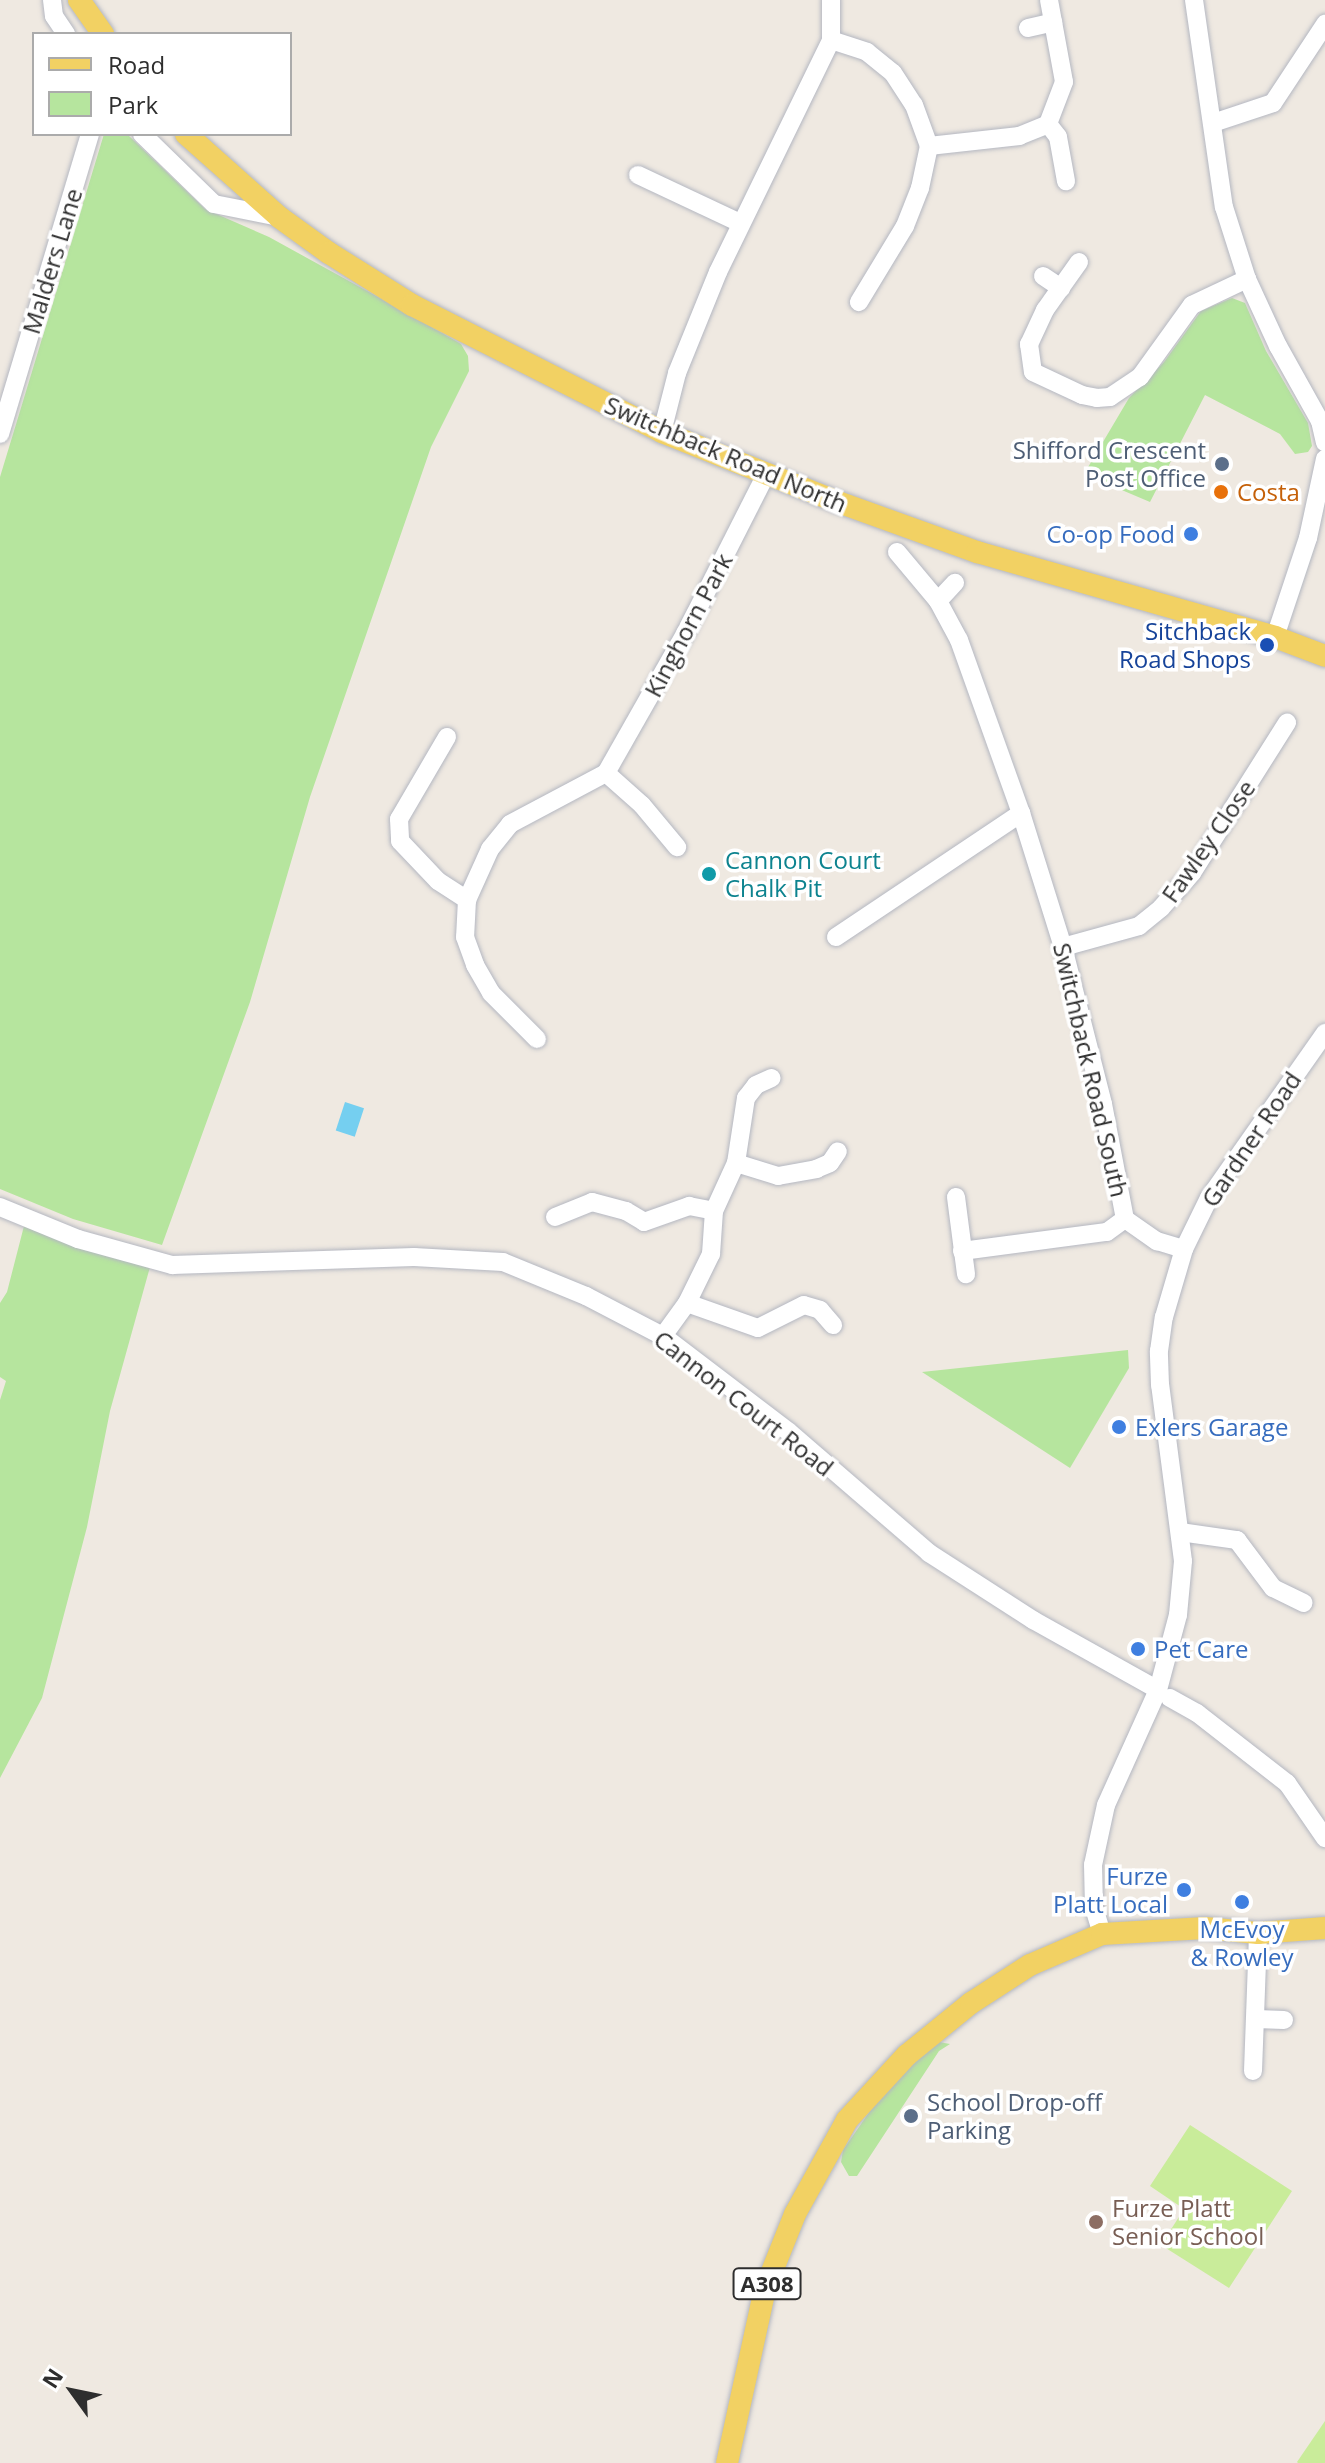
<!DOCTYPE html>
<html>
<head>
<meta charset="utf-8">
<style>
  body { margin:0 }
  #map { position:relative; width:1325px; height:2463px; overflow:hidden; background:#efe9e1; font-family:"Open Sans",sans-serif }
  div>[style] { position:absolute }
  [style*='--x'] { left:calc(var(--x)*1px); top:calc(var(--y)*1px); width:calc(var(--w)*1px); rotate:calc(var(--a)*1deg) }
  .green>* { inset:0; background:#b6e59e }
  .pitch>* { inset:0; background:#c9ec9a }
  .water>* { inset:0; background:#75cff0; transform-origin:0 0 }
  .roads { filter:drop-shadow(0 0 2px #b4b7c1) drop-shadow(0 0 2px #b4b7c1) }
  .minor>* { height:18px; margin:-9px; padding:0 9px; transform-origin:9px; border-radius:9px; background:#fff }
  .major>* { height:22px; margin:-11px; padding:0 11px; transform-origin:11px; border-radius:11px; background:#f2d163 }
  .dots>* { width:22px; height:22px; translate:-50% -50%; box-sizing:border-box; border:4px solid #fff; border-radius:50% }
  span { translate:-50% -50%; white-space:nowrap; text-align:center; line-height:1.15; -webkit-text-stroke:7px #fff; paint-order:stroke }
  .shield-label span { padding:2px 6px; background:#fff; border:2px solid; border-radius:6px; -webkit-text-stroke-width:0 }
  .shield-label { font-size:22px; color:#2e2e2e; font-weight:700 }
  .street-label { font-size:24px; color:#2e2e2e }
  .service-label { font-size:24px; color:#4e5e75 }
  .right { translate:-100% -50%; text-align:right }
  .left { translate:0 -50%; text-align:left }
  .food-label { font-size:24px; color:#c56008 }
  .shop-label { font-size:24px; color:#366cbe }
  .transit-label { font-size:24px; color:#164399 }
  .culture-label { font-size:24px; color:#0d838f }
  .education-label { font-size:24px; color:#785e54 }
  .legend { position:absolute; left:32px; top:32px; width:260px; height:104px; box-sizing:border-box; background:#fff; border:2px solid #ababab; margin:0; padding:10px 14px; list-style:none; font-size:24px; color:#2e2e2e }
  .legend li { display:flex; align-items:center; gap:16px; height:40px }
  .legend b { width:40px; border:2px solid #ababab }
  .north { position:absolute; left:32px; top:2351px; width:80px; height:80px; -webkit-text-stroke:6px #fff; paint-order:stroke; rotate:303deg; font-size:22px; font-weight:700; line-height:32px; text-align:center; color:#2e2e2e }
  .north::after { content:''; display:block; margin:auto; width:28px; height:36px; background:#2e2e2e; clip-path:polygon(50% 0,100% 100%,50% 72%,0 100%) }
</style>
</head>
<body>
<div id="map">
  <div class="green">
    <i style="clip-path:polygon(104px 134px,127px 134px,205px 209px,269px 237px,418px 319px,461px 344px,468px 356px,469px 371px,431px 447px,310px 797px,250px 1002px,162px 1245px,73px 1219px,0 1189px,0 477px)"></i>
    <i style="clip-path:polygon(1232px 298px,1245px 303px,1266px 351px,1308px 423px,1312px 446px,1308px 452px,1295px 454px,1280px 434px,1205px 395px,1150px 502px,1084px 474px,1129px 398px,1164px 362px,1201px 311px)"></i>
    <i style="clip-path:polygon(24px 1226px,150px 1267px,110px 1411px,87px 1527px,42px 1698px,0 1778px,0 1400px,6px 1381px,0 1377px,0 1303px,7px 1292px)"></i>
    <i style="clip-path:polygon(1128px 1350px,1129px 1368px,1070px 1468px,922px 1372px)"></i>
    <i style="clip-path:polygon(934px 2041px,950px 2044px,939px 2051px,857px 2176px,849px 2176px,841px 2162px,843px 2150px,877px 2101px)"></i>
  </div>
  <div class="pitch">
    <i style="clip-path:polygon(1190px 2125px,1292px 2191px,1229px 2288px,1161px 2245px,1184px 2209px,1150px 2186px)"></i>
    <i style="clip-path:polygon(1325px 2421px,1325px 2463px,1298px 2463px,1297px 2462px)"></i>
  </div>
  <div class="water">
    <i style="left:345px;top:1102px;width:20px;height:30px;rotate:18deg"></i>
  </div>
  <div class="roads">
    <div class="minor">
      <i style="--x:52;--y:0;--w:16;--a:83"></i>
      <i style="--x:54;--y:16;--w:22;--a:56"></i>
      <i style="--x:1049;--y:0;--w:83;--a:79.6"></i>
      <i style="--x:1064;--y:82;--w:45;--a:110.9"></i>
      <i style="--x:1048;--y:124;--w:16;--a:52"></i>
      <i style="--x:1058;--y:137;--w:45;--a:79.7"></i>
      <i style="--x:1194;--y:0;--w:209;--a:81.8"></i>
      <i style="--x:1224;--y:207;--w:76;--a:72.3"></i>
      <i style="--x:1247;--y:279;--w:74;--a:65.2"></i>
      <i style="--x:1278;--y:346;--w:86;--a:60.8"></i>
      <i style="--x:1320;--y:421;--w:22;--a:77"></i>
      <i style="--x:1028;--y:28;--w:26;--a:-13"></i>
      <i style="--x:831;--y:40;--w:38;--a:18"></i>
      <i style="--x:867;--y:52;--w:33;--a:39"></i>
      <i style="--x:893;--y:73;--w:38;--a:57"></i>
      <i style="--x:914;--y:105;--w:44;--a:69.9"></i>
      <i style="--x:929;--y:146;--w:43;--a:102.1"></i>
      <i style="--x:920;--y:188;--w:41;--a:111.5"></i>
      <i style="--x:905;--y:226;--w:89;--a:121.2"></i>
      <i style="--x:1213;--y:123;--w:63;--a:-18.4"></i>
      <i style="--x:1273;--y:103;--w:95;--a:-56.6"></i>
      <i style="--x:142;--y:134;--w:100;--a:44.2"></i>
      <i style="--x:214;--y:204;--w:66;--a:11.3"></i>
      <i style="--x:929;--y:146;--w:91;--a:-6.3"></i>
      <i style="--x:1019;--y:136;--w:31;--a:-22"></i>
      <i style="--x:638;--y:175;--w:113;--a:25.2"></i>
      <i style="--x:1079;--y:262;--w:59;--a:125.3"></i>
      <i style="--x:1045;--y:310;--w:38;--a:115"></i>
      <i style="--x:1029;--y:344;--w:28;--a:82"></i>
      <i style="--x:1033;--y:372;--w:54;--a:25.1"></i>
      <i style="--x:1082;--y:395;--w:15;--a:11"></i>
      <i style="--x:1097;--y:398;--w:13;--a:-4"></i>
      <i style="--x:1110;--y:397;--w:36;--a:-34"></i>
      <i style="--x:1140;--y:377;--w:89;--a:-54.2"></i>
      <i style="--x:1192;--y:305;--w:61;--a:-25.3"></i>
      <i style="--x:1043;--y:276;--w:22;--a:34"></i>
      <i style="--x:662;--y:432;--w:61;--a:-75.7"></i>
      <i style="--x:677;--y:373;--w:109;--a:-67.9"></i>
      <i style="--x:718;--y:272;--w:258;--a:-64"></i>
      <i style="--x:831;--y:40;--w:40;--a:-90"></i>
      <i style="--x:0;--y:434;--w:313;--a:-73.3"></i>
      <i style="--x:897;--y:552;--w:64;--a:50.1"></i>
      <i style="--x:938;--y:601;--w:25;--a:-47"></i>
      <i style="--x:938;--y:601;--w:44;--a:61.7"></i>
      <i style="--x:959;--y:640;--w:184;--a:70.3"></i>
      <i style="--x:1021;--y:813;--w:140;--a:72.6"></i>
      <i style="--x:1063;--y:947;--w:162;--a:75.7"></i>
      <i style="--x:1103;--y:1104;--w:117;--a:79.2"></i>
      <i style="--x:1125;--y:1219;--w:39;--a:35"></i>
      <i style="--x:1157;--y:1241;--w:28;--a:17"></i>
      <i style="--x:1275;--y:637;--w:104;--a:-71.6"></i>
      <i style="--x:1308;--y:538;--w:81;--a:-77.9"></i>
      <i style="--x:447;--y:737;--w:95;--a:120.3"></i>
      <i style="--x:399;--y:819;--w:22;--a:87"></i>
      <i style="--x:400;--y:841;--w:55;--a:46.5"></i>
      <i style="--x:438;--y:881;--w:35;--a:33"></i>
      <i style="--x:467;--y:900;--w:37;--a:93"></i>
      <i style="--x:465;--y:937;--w:30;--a:70"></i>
      <i style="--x:475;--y:965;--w:32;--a:60"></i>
      <i style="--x:491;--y:993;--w:65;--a:45"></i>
      <i style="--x:606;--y:773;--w:48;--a:41.6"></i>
      <i style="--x:642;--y:805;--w:55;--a:50.2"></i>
      <i style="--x:467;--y:900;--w:56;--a:-65.7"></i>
      <i style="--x:490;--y:849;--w:32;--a:-51"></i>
      <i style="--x:510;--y:824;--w:109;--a:-28"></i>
      <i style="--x:606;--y:773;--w:162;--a:-60.4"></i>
      <i style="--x:686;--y:632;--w:177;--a:-63.1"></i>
      <i style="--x:836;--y:937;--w:223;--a:-33.8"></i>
      <i style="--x:1063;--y:947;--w:79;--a:-15.4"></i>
      <i style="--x:1139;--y:926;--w:28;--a:-39"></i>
      <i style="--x:1161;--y:908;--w:47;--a:-48.5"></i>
      <i style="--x:1192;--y:873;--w:178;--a:-57.7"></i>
      <i style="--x:736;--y:1163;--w:44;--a:17.2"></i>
      <i style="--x:778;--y:1176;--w:39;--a:-10"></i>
      <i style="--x:816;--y:1169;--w:15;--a:-23"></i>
      <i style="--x:830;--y:1163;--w:14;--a:-56"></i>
      <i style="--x:956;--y:1197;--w:78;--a:82.6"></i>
      <i style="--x:0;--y:1207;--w:84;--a:22.3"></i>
      <i style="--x:78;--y:1239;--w:98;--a:15.5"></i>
      <i style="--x:172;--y:1265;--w:242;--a:-1.9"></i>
      <i style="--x:414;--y:1257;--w:89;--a:3.2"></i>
      <i style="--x:503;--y:1262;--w:90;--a:22.3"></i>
      <i style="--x:586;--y:1296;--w:87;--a:27.5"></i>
      <i style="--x:663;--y:1336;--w:158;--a:37.3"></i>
      <i style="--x:789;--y:1432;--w:185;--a:40.8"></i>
      <i style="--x:929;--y:1553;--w:124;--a:32.8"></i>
      <i style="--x:1033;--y:1620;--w:143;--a:29.2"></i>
      <i style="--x:555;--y:1217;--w:40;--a:-22"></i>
      <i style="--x:592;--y:1202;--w:35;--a:15"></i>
      <i style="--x:626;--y:1211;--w:21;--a:31"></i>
      <i style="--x:644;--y:1222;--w:48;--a:-19.6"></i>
      <i style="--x:689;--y:1206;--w:25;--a:11"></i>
      <i style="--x:962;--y:1251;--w:146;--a:-7.5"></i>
      <i style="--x:1107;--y:1232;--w:22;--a:-36"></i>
      <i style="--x:687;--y:1303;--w:75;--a:19.4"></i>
      <i style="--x:758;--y:1328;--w:51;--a:-26.6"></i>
      <i style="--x:804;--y:1305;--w:17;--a:17"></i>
      <i style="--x:820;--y:1310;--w:20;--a:49"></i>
      <i style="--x:663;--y:1336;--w:41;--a:-54"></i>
      <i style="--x:687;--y:1303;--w:55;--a:-63.9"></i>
      <i style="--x:711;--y:1254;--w:43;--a:-86"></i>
      <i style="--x:714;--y:1211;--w:53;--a:-65.4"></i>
      <i style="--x:736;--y:1163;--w:66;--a:-81.3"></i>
      <i style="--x:746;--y:1098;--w:16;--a:-52"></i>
      <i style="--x:756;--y:1085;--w:17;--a:-24"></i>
      <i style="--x:1180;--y:1532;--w:58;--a:8"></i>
      <i style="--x:1237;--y:1540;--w:60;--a:53.1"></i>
      <i style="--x:1273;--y:1588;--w:34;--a:26"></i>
      <i style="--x:1170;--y:1698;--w:31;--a:29"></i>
      <i style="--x:1197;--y:1713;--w:114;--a:37.9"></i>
      <i style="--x:1287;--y:1783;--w:67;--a:55.4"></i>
      <i style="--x:1102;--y:1934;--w:27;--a:-107"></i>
      <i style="--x:1094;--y:1908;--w:43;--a:-91.3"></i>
      <i style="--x:1093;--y:1865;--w:61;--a:-77.8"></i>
      <i style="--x:1106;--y:1805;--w:126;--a:-65.7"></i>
      <i style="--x:1158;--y:1690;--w:78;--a:-75.1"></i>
      <i style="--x:1178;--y:1615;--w:54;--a:-84.7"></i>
      <i style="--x:1183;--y:1561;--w:177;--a:-97.4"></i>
      <i style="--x:1160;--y:1385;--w:34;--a:-92"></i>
      <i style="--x:1159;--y:1351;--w:34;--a:-82"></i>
      <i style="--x:1164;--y:1317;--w:71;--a:-73.6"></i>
      <i style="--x:1184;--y:1249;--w:57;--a:-63.9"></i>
      <i style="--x:1209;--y:1198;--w:202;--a:-54.9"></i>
      <i style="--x:1256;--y:2019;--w:28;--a:2"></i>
      <i style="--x:1253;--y:2071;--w:138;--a:-87.9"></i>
    </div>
    <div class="major">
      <i style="--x:79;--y:0;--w:42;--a:54.8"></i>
      <i style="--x:186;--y:134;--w:125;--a:41.7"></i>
      <i style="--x:279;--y:217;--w:62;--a:35.8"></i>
      <i style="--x:329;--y:253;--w:98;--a:32.1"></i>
      <i style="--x:412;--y:305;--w:280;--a:26.9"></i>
      <i style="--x:662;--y:432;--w:189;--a:21.7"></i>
      <i style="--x:838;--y:502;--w:148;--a:19.8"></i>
      <i style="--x:977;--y:552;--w:310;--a:15.9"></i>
      <i style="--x:1275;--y:637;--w:53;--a:20.8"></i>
      <i style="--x:727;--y:2463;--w:178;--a:-77.7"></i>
      <i style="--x:765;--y:2289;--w:81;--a:-68.2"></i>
      <i style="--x:795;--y:2214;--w:107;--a:-61"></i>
      <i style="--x:847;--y:2120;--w:88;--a:-47.3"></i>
      <i style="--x:907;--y:2055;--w:82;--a:-39.1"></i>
      <i style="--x:971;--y:2003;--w:70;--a:-32.8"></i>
      <i style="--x:1030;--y:1965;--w:78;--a:-23.3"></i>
      <i style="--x:1102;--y:1934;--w:103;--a:-3.3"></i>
      <i style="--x:1205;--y:1928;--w:53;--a:5.4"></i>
      <i style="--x:1258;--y:1933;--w:67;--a:-4.3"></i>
    </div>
  </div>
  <div class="dots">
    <i style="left:1222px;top:464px;background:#5c6f8a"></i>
    <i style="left:1221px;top:492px;background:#e8710a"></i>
    <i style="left:1191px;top:534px;background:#3f7fe0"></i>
    <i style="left:1267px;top:645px;background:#1a4fb4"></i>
    <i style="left:709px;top:874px;background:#0f9aa8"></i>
    <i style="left:1119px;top:1427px;background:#3f7fe0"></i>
    <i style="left:1138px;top:1649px;background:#3f7fe0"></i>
    <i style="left:1184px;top:1890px;background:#3f7fe0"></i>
    <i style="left:1242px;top:1902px;background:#3f7fe0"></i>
    <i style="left:911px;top:2116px;background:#5c6f8a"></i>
    <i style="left:1096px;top:2222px;background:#8d6e63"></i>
  </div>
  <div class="shield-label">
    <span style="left:767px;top:2284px">A308</span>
  </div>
  <div class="street-label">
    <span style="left:52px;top:261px;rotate:-73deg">Malders Lane</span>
    <span style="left:726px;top:454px;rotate:23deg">Switchback Road North</span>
    <span style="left:688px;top:625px;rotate:-62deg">Kinghorn Park</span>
    <span style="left:1208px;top:841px;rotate:-55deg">Fawley Close</span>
    <span style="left:1091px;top:1070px;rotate:77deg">Switchback Road South</span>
    <span style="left:1251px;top:1139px;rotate:-56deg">Gardner Road</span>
    <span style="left:744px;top:1403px;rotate:38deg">Cannon Court Road</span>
  </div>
  <div class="service-label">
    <span class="right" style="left:1206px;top:464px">Shifford Crescent<br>Post Office</span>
    <span class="left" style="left:927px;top:2116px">School Drop-off<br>Parking</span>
  </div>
  <div class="food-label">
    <span class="left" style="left:1237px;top:492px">Costa</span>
  </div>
  <div class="shop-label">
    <span class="right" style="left:1175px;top:534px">Co-op Food</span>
    <span class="left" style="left:1135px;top:1427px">Exlers Garage</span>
    <span class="left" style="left:1154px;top:1649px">Pet Care</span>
    <span class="right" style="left:1168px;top:1890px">Furze<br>Platt Local</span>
    <span style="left:1242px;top:1943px">McEvoy<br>&amp; Rowley</span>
  </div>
  <div class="transit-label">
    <span class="right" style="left:1251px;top:645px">Sitchback<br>Road Shops</span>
  </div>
  <div class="culture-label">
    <span class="left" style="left:725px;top:874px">Cannon Court<br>Chalk Pit</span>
  </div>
  <div class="education-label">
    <span class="left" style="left:1112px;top:2222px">Furze Platt<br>Senior School</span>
  </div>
  <ul class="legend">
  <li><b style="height:10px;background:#f2d163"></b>Road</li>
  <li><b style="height:22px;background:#b6e59e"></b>Park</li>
  </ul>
  <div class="north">N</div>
</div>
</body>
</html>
